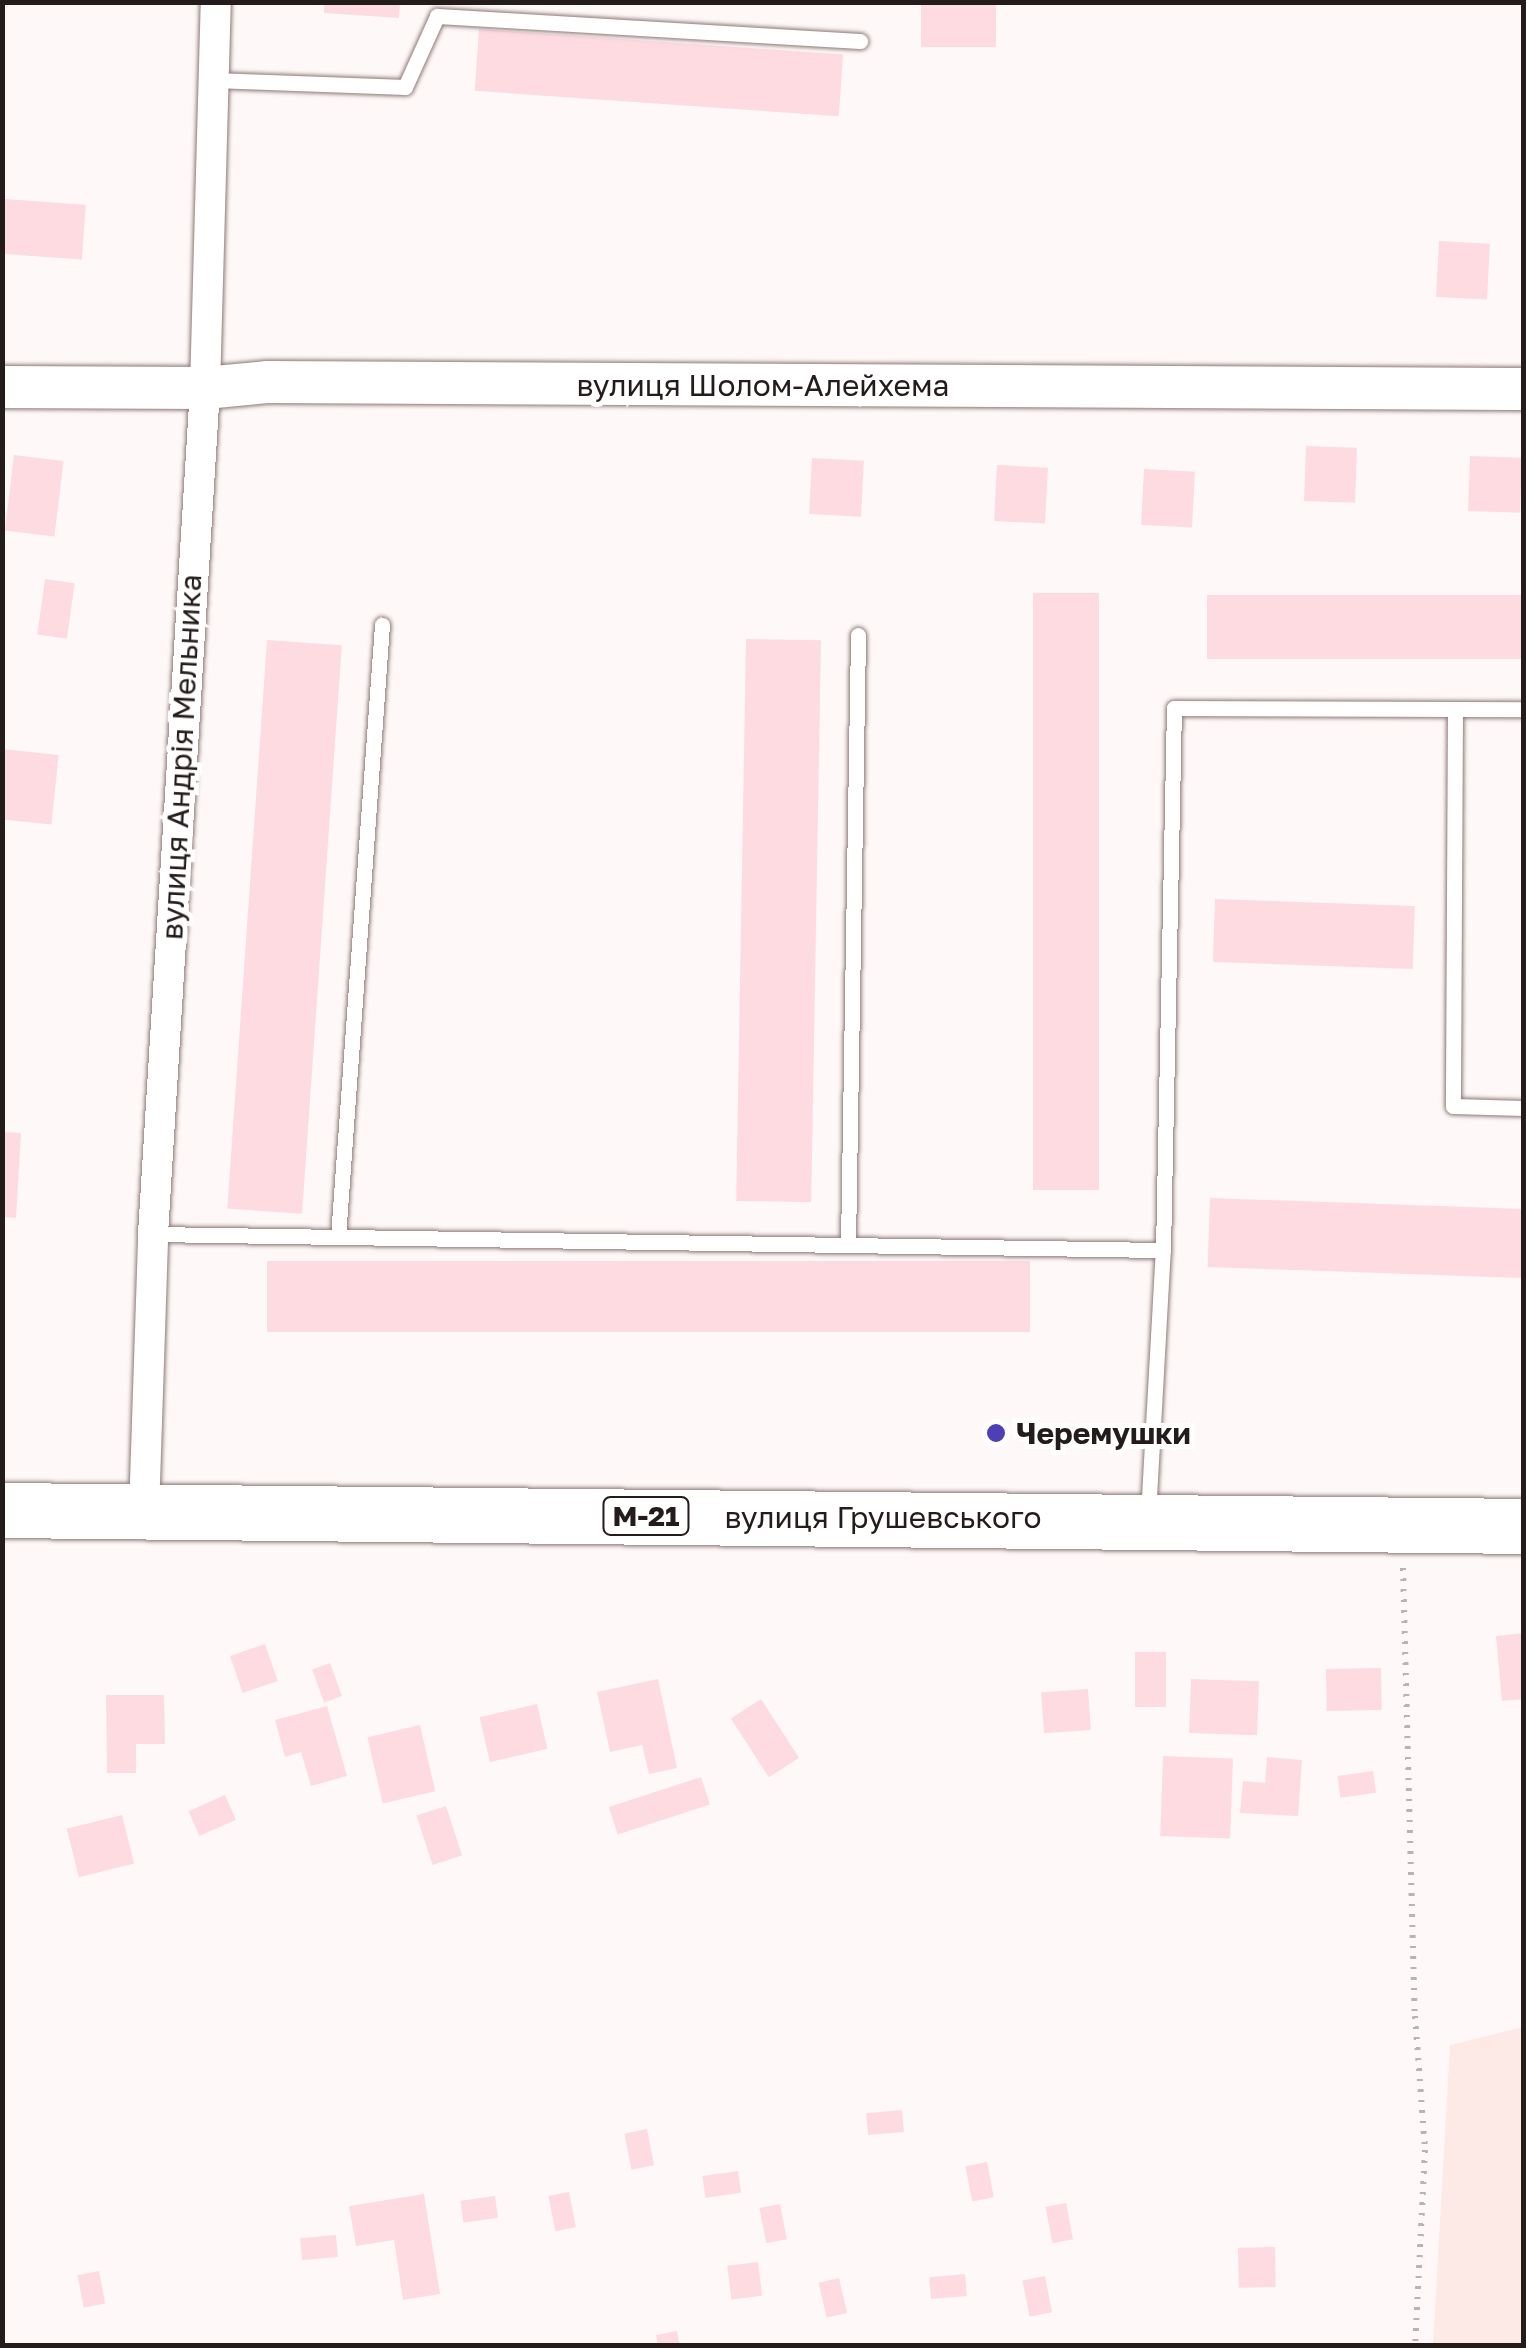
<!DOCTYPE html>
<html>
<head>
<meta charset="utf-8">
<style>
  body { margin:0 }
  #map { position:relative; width:1526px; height:2348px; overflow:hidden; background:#fef9f8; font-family:"Golos Text",sans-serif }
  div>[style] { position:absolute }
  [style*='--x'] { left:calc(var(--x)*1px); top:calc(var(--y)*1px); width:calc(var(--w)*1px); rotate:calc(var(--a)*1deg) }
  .built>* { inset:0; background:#fde9e6 }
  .building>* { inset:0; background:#fddbe1; transform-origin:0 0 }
  .path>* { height:6px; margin-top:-3px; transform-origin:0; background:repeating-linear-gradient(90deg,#b9b3b2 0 2.5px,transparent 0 10.5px) }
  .roads { filter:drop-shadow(0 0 2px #8e7976) drop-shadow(0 0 2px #8e7976) }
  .lane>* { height:15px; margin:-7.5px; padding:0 7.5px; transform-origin:7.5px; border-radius:7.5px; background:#fff }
  .street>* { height:30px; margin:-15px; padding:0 15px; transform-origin:15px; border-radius:15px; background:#fff }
  .secondary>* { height:42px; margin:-21px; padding:0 21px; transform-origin:21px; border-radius:21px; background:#fff }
  .highway>* { height:55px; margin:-27.5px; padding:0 27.5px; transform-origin:27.5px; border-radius:27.5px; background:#fff }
  .dots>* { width:28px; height:28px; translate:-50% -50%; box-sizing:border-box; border:5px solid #fff; border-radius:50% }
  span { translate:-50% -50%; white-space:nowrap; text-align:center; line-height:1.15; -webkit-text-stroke:10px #fff; paint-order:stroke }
  .shield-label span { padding:2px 8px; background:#fff; border:2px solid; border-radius:8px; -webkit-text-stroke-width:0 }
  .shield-label { font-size:28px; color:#241c1b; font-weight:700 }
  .street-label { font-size:30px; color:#241c1b }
  .poi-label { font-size:30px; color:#241c1b; font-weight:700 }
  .left { translate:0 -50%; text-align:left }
  .frame { position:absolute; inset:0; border:5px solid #241c1b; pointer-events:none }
</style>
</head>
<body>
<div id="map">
  <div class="built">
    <i style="clip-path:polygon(1523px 2027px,1523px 2345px,1433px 2345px,1450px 2045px)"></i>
  </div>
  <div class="building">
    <i style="clip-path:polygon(324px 2px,400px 2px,399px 18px,324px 13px)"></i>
    <i style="left:921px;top:2px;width:75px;height:45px"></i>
    <i style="left:479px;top:29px;width:365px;height:62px;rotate:4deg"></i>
    <i style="left:5px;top:199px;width:81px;height:55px;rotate:4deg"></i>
    <i style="left:1439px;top:241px;width:51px;height:56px;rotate:3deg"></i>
    <i style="left:1306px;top:446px;width:51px;height:55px;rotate:2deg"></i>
    <i style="left:14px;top:455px;width:50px;height:76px;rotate:7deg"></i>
    <i style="left:1470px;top:456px;width:52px;height:55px;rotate:2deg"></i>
    <i style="left:812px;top:458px;width:52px;height:56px;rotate:3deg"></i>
    <i style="left:997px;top:465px;width:51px;height:56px;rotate:3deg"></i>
    <i style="left:1144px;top:469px;width:51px;height:56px;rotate:3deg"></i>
    <i style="left:45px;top:579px;width:30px;height:56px;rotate:8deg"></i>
    <i style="left:1033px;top:593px;width:66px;height:597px"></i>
    <i style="left:1524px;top:595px;width:64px;height:317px;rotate:90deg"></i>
    <i style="left:746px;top:639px;width:75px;height:562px;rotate:1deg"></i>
    <i style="left:267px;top:640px;width:75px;height:570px;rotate:4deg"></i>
    <i style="left:2px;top:749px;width:57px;height:70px;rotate:6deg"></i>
    <i style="left:1215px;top:899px;width:200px;height:63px;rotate:2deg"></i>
    <i style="clip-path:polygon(2px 1132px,21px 1133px,16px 1218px,2px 1217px)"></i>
    <i style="left:1210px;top:1198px;width:314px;height:69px;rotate:2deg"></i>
    <i style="left:267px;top:1261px;width:763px;height:71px"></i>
    <i style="clip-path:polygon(1524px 1633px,1524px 1699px,1502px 1701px,1496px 1636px)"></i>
    <i style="left:265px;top:1644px;width:39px;height:37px;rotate:71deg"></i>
    <i style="left:1135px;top:1652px;width:31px;height:55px"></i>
    <i style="left:330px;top:1663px;width:35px;height:19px;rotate:70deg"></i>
    <i style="left:1381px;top:1668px;width:42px;height:55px;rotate:89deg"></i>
    <i style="clip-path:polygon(658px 1679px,677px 1768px,649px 1774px,642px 1745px,610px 1752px,597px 1692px)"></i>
    <i style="left:1191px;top:1679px;width:68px;height:54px;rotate:2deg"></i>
    <i style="left:1088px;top:1689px;width:41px;height:47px;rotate:86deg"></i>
    <i style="clip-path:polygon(106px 1695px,164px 1695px,165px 1744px,136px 1744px,136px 1773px,107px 1773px)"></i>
    <i style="left:761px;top:1699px;width:70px;height:36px;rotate:57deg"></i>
    <i style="left:537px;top:1704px;width:46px;height:59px;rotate:77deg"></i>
    <i style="clip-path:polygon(327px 1706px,347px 1776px,311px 1786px,301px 1752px,285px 1757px,275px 1720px)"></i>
    <i style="left:420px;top:1725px;width:68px;height:54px;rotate:77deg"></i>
    <i style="left:1163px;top:1756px;width:70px;height:80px;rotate:2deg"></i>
    <i style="clip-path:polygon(1267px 1757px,1302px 1760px,1298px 1816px,1240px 1813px,1243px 1781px,1265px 1783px)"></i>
    <i style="left:1373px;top:1771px;width:22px;height:36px;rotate:82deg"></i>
    <i style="left:701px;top:1777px;width:29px;height:97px;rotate:72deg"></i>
    <i style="left:225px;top:1795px;width:27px;height:40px;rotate:66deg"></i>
    <i style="left:446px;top:1806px;width:52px;height:31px;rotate:72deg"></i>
    <i style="left:122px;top:1815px;width:50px;height:57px;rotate:76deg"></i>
    <i style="left:902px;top:2110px;width:22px;height:36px;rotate:85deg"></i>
    <i style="left:647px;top:2129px;width:37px;height:23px;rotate:79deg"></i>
    <i style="left:987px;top:2162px;width:36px;height:22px;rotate:79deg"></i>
    <i style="left:738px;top:2171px;width:22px;height:36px;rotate:82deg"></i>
    <i style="left:569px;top:2192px;width:36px;height:21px;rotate:79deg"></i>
    <i style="clip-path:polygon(424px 2194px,440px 2294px,403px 2300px,394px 2240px,356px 2246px,349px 2206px)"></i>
    <i style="left:495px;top:2196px;width:22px;height:35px;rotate:82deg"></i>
    <i style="left:1066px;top:2203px;width:37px;height:21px;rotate:79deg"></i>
    <i style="left:780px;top:2204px;width:36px;height:21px;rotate:79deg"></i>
    <i style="left:336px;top:2235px;width:22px;height:36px;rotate:85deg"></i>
    <i style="left:1275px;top:2247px;width:40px;height:37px;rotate:89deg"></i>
    <i style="left:758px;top:2262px;width:34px;height:31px;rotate:83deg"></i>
    <i style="left:99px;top:2271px;width:33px;height:22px;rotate:79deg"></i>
    <i style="left:965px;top:2274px;width:22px;height:36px;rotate:85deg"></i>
    <i style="left:1045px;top:2276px;width:37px;height:23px;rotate:79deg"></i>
    <i style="left:839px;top:2278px;width:36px;height:21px;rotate:77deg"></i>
    <i style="clip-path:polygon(677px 2331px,680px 2346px,658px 2346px,656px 2335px)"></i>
  </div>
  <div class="path">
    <i style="--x:1403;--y:1568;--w:448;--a:88.5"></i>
    <i style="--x:1415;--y:2016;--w:134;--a:85.7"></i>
    <i style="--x:1425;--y:2150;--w:196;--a:92.9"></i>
  </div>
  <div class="roads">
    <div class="lane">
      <i style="--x:214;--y:80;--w:191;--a:2.1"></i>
      <i style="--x:405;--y:87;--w:78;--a:-65.7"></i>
      <i style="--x:437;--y:16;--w:424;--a:3.4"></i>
      <i style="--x:1455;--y:709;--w:397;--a:90.3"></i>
      <i style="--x:1453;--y:1106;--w:71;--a:1.6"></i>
      <i style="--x:153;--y:1234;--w:1010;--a:0.91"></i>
      <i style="--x:338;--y:1237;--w:614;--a:-85.89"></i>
      <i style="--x:848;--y:1245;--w:610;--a:-89.06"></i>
      <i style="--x:1148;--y:1515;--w:265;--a:-86.8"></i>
      <i style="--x:1163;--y:1250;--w:542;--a:-88.84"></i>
      <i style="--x:1174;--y:708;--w:350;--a:0.2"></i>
    </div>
    <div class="street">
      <i style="--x:144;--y:1512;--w:278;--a:-88.1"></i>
      <i style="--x:153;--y:1234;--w:848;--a:-86.48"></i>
      <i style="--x:205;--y:388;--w:386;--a:-88.4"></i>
    </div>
    <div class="secondary">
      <i style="--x:2;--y:387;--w:203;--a:0.3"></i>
      <i style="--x:205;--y:388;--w:62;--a:-5.5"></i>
      <i style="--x:267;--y:382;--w:1257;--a:0.32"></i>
    </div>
    <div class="highway">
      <i style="--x:2;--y:1510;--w:1522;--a:0.6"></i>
    </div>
  </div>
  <div class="dots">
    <i style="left:996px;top:1433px;background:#4d40b7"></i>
  </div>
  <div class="shield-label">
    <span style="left:646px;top:1516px">М-21</span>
  </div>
  <div class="street-label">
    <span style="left:763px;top:385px">вулиця Шолом-Алейхема</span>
    <span style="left:181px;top:757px;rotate:-87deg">вулиця Андрія Мельника</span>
    <span style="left:883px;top:1517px">вулиця Грушевського</span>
  </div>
  <div class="poi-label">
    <span class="left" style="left:1016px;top:1433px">Черемушки</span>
  </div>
  <div class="frame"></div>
</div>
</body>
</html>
